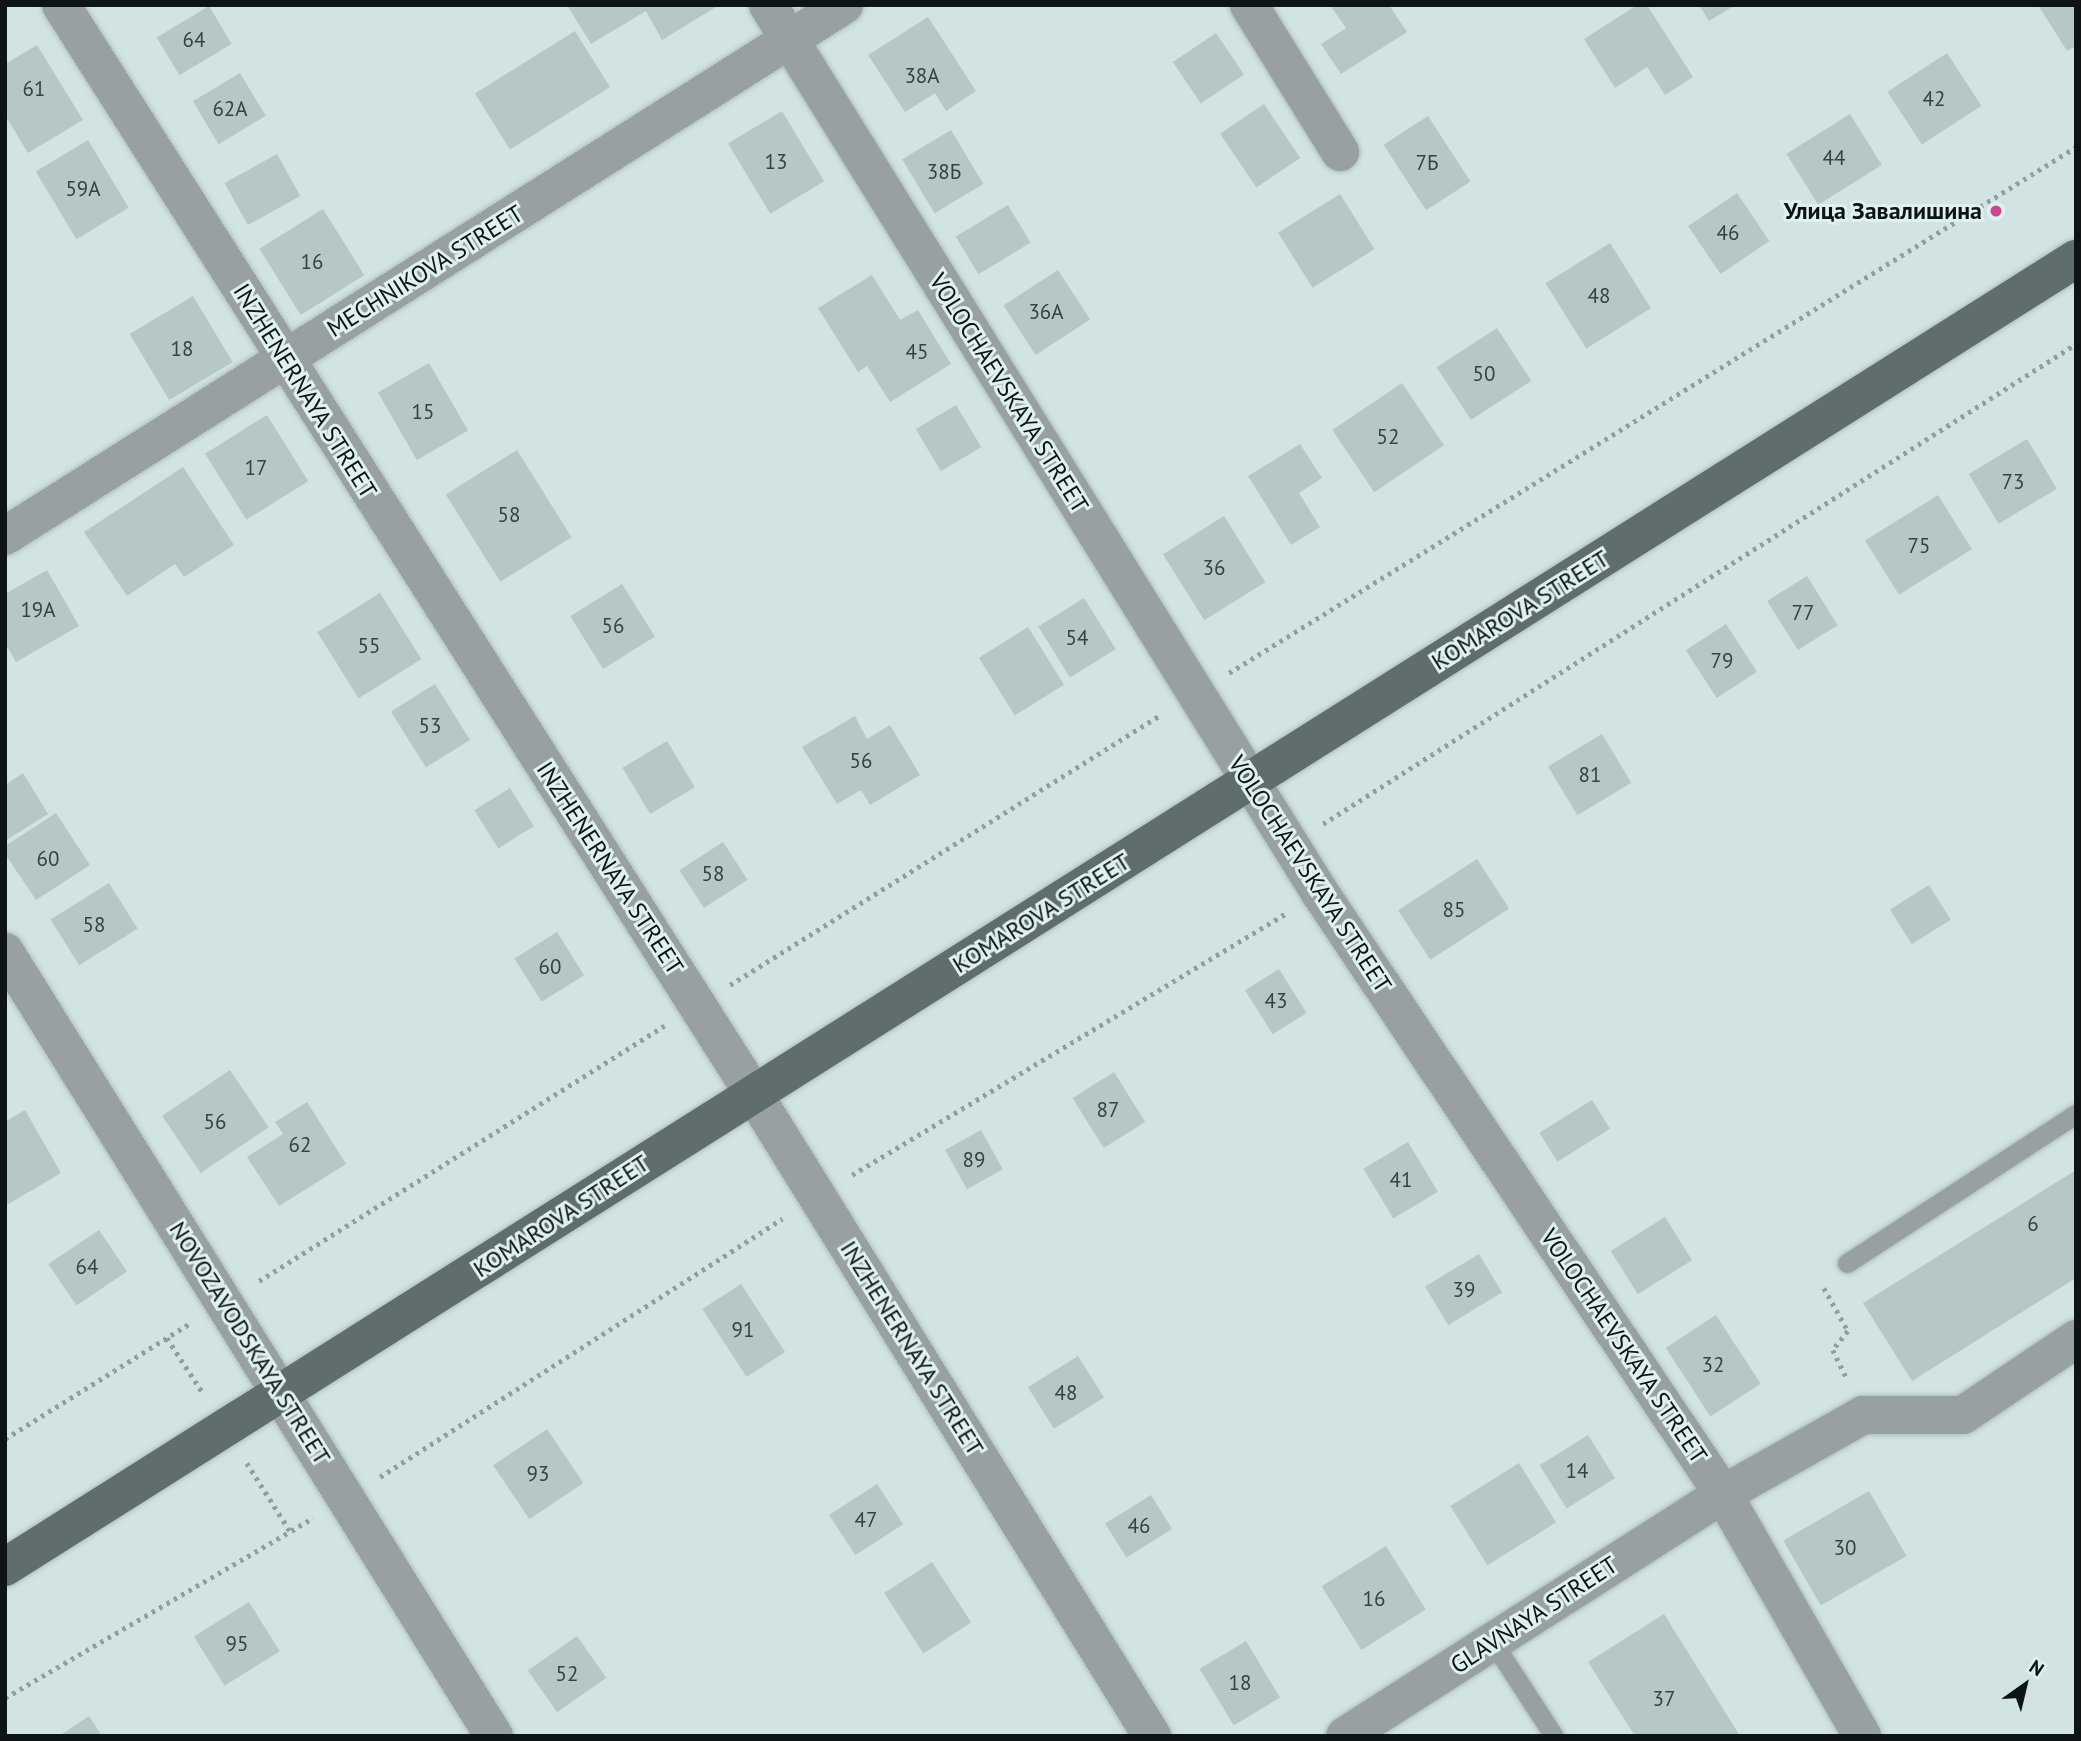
<!DOCTYPE html>
<html>
<head>
<meta charset="utf-8">
<style>
  body { margin:0 }
  #map { position:relative; width:2081px; height:1741px; overflow:hidden; background:#d1e3e3; font-family:"PT Sans",sans-serif }
  div>[style] { position:absolute }
  [style*='--x'] { left:calc(var(--x)*1px); top:calc(var(--y)*1px); width:calc(var(--w)*1px); rotate:calc(var(--a)*1deg) }
  .building>* { inset:0; background:#b6c7c8; transform-origin:0 0 }
  .path>* { height:4.5px; margin-top:-2.25px; transform-origin:0; background:repeating-linear-gradient(90deg,#919f9f 0 3.5px,transparent 0 8.5px) }
  .roads { filter:drop-shadow(0 0 2px #aebebe) drop-shadow(0 0 2px #aebebe) }
  .lane>* { height:19px; margin:-9.5px; padding:0 9.5px; transform-origin:9.5px; border-radius:9.5px; background:#99a0a1 }
  .street>* { height:38px; margin:-19px; padding:0 19px; transform-origin:19px; border-radius:19px; background:#99a0a1 }
  .primary>* { height:38px; margin:-19px; padding:0 19px; transform-origin:19px; border-radius:19px; background:#5f6d6d }
  .dots>* { width:19px; height:19px; translate:-50% -50%; box-sizing:border-box; border:4px solid #def0f0; border-radius:50% }
  span { translate:-50% -50%; white-space:nowrap; text-align:center; line-height:1.15; -webkit-text-stroke:6px #def0f0; paint-order:stroke }
  .number-label { font-size:21px; color:#384141 }
  .number-label span { -webkit-text-stroke-width:0 }
  .poi-label { font-size:24px; color:#0e1414; font-weight:700 }
  .right { translate:-100% -50%; text-align:right }
  .street-label { font-size:24px; color:#0e1414 }
  .frame { position:absolute; inset:0; border:7px solid #0e1414; pointer-events:none }
  .north { position:absolute; left:1990px; top:1650px; width:70px; height:70px; -webkit-text-stroke:5px #def0f0; paint-order:stroke; rotate:34deg; font-size:19px; font-weight:700; line-height:28px; text-align:center; color:#0e1414 }
  .north::after { content:''; display:block; margin:auto; width:24px; height:32px; background:#0e1414; clip-path:polygon(50% 0,100% 100%,50% 72%,0 100%) }
</style>
</head>
<body>
<div id="map">
  <div class="building">
    <i style="clip-path:polygon(567px 5px,719px 5px,662px 40px,646px 11px,591px 44px)"></i>
    <i style="clip-path:polygon(1336px 5px,1389px 5px,1407px 32px,1341px 74px,1321px 44px,1346px 28px,1332px 8px)"></i>
    <i style="clip-path:polygon(1637px 5px,1647px 5px,1693px 77px,1665px 95px,1647px 67px,1615px 88px,1584px 39px)"></i>
    <i style="clip-path:polygon(1699px 5px,1735px 5px,1709px 21px)"></i>
    <i style="clip-path:polygon(2038px 5px,2076px 5px,2076px 46px,2067px 51px)"></i>
    <i style="left:209px;top:6px;width:44px;height:61px;rotate:59deg"></i>
    <i style="clip-path:polygon(928px 17px,976px 91px,946px 111px,935px 93px,905px 112px,868px 55px)"></i>
    <i style="left:575px;top:31px;width:66px;height:118px;rotate:58deg"></i>
    <i style="left:1216px;top:33px;width:50px;height:52px;rotate:56deg"></i>
    <i style="clip-path:polygon(37px 45px,83px 120px,28px 153px,5px 115px,5px 64px)"></i>
    <i style="left:1947px;top:53px;width:63px;height:71px;rotate:57deg"></i>
    <i style="left:240px;top:73px;width:50px;height:55px;rotate:59deg"></i>
    <i style="left:1264px;top:104px;width:65px;height:53px;rotate:56deg"></i>
    <i style="left:782px;top:111px;width:82px;height:63px;rotate:59deg"></i>
    <i style="left:1850px;top:114px;width:60px;height:75px;rotate:58deg"></i>
    <i style="left:1428px;top:116px;width:78px;height:53px;rotate:57deg"></i>
    <i style="left:951px;top:130px;width:63px;height:57px;rotate:59deg"></i>
    <i style="left:88px;top:140px;width:79px;height:61px;rotate:59deg"></i>
    <i style="left:277px;top:154px;width:48px;height:60px;rotate:61deg"></i>
    <i style="left:1737px;top:193px;width:58px;height:59px;rotate:56deg"></i>
    <i style="left:1340px;top:194px;width:65px;height:73px;rotate:58deg"></i>
    <i style="left:1008px;top:205px;width:44px;height:61px;rotate:59deg"></i>
    <i style="left:323px;top:209px;width:78px;height:75px;rotate:58deg"></i>
    <i style="left:1610px;top:243px;width:77px;height:76px;rotate:58deg"></i>
    <i style="left:1058px;top:270px;width:59px;height:65px;rotate:57deg"></i>
    <i style="clip-path:polygon(872px 275px,900px 320px,918px 310px,951px 364px,890px 402px,867px 366px,858px 372px,818px 308px)"></i>
    <i style="left:193px;top:296px;width:77px;height:74px;rotate:59deg"></i>
    <i style="left:1497px;top:328px;width:63px;height:72px;rotate:57deg"></i>
    <i style="left:429px;top:363px;width:78px;height:59px;rotate:60deg"></i>
    <i style="left:1402px;top:383px;width:75px;height:84px;rotate:56deg"></i>
    <i style="left:956px;top:405px;width:49px;height:47px;rotate:59deg"></i>
    <i style="left:267px;top:415px;width:78px;height:73px;rotate:58deg"></i>
    <i style="left:2027px;top:439px;width:58px;height:68px;rotate:59deg"></i>
    <i style="clip-path:polygon(1300px 444px,1322px 478px,1299px 493px,1320px 527px,1291px 545px,1248px 476px)"></i>
    <i style="left:517px;top:450px;width:103px;height:84px;rotate:58deg"></i>
    <i style="clip-path:polygon(183px 467px,234px 545px,184px 577px,175px 564px,127px 596px,84px 532px)"></i>
    <i style="left:1938px;top:495px;width:64px;height:86px;rotate:58deg"></i>
    <i style="left:1224px;top:516px;width:78px;height:72px;rotate:58deg"></i>
    <i style="clip-path:polygon(47px 570px,79px 626px,16px 662px,5px 643px,5px 594px)"></i>
    <i style="left:1807px;top:576px;width:58px;height:47px;rotate:58deg"></i>
    <i style="left:622px;top:584px;width:62px;height:61px;rotate:58deg"></i>
    <i style="left:380px;top:593px;width:78px;height:74px;rotate:58deg"></i>
    <i style="left:1084px;top:598px;width:60px;height:54px;rotate:58deg"></i>
    <i style="left:1726px;top:624px;width:57px;height:48px;rotate:57deg"></i>
    <i style="left:1028px;top:627px;width:68px;height:58px;rotate:58deg"></i>
    <i style="left:435px;top:684px;width:66px;height:52px;rotate:58deg"></i>
    <i style="clip-path:polygon(855px 716px,867px 739px,890px 725px,920px 775px,870px 805px,861px 790px,837px 804px,802px 747px)"></i>
    <i style="left:1602px;top:734px;width:57px;height:63px;rotate:59deg"></i>
    <i style="left:667px;top:741px;width:54px;height:52px;rotate:59deg"></i>
    <i style="clip-path:polygon(23px 773px,48px 814px,5px 841px,5px 785px)"></i>
    <i style="left:510px;top:788px;width:45px;height:42px;rotate:58deg"></i>
    <i style="clip-path:polygon(56px 813px,90px 865px,36px 900px,5px 854px,5px 846px)"></i>
    <i style="left:723px;top:842px;width:45px;height:52px;rotate:57deg"></i>
    <i style="left:1477px;top:859px;width:59px;height:94px;rotate:57deg"></i>
    <i style="left:109px;top:883px;width:54px;height:69px;rotate:58deg"></i>
    <i style="left:1929px;top:885px;width:41px;height:46px;rotate:58deg"></i>
    <i style="left:557px;top:932px;width:51px;height:50px;rotate:58deg"></i>
    <i style="left:1279px;top:969px;width:52px;height:40px;rotate:58deg"></i>
    <i style="left:230px;top:1070px;width:69px;height:82px;rotate:56deg"></i>
    <i style="left:1114px;top:1072px;width:59px;height:49px;rotate:58deg"></i>
    <i style="left:1592px;top:1100px;width:34px;height:62px;rotate:58deg"></i>
    <i style="clip-path:polygon(307px 1102px,346px 1164px,279px 1206px,247px 1157px,283px 1134px,275px 1122px)"></i>
    <i style="clip-path:polygon(25px 1110px,61px 1173px,5px 1206px,5px 1122px)"></i>
    <i style="left:981px;top:1130px;width:45px;height:41px;rotate:61deg"></i>
    <i style="left:1408px;top:1142px;width:58px;height:52px;rotate:59deg"></i>
    <i style="clip-path:polygon(2076px 1170px,2076px 1278px,1912px 1381px,1863px 1303px)"></i>
    <i style="left:1665px;top:1217px;width:51px;height:64px;rotate:58deg"></i>
    <i style="left:99px;top:1230px;width:50px;height:61px;rotate:56deg"></i>
    <i style="left:1479px;top:1254px;width:45px;height:63px;rotate:59deg"></i>
    <i style="left:741px;top:1284px;width:81px;height:46px;rotate:57deg"></i>
    <i style="left:1716px;top:1315px;width:82px;height:60px;rotate:57deg"></i>
    <i style="left:1078px;top:1356px;width:49px;height:59px;rotate:58deg"></i>
    <i style="left:547px;top:1429px;width:65px;height:65px;rotate:56deg"></i>
    <i style="left:1588px;top:1435px;width:51px;height:57px;rotate:58deg"></i>
    <i style="left:1519px;top:1463px;width:70px;height:81px;rotate:58deg"></i>
    <i style="left:877px;top:1484px;width:48px;height:57px;rotate:57deg"></i>
    <i style="left:1869px;top:1491px;width:75px;height:99px;rotate:60deg"></i>
    <i style="left:1151px;top:1495px;width:40px;height:54px;rotate:58deg"></i>
    <i style="left:1386px;top:1546px;width:75px;height:76px;rotate:58deg"></i>
    <i style="left:932px;top:1562px;width:72px;height:57px;rotate:57deg"></i>
    <i style="left:249px;top:1602px;width:58px;height:65px;rotate:58deg"></i>
    <i style="clip-path:polygon(1664px 1614px,1740px 1736px,1635px 1736px,1588px 1662px)"></i>
    <i style="left:577px;top:1636px;width:51px;height:60px;rotate:55deg"></i>
    <i style="left:1246px;top:1641px;width:66px;height:54px;rotate:59deg"></i>
    <i style="clip-path:polygon(89px 1716px,102px 1736px,59px 1736px)"></i>
  </div>
  <div class="path">
    <i style="--x:1229;--y:673;--w:997;--a:-31.84"></i>
    <i style="--x:1323;--y:824;--w:893;--a:-32.52"></i>
    <i style="--x:730;--y:985;--w:510;--a:-32.1"></i>
    <i style="--x:852;--y:1175;--w:506;--a:-31.08"></i>
    <i style="--x:259;--y:1281;--w:479;--a:-32.2"></i>
    <i style="--x:1824;--y:1288;--w:49;--a:60.8"></i>
    <i style="--x:1848;--y:1331;--w:24;--a:128"></i>
    <i style="--x:1833;--y:1350;--w:30;--a:64"></i>
    <i style="--x:167;--y:1338;--w:66;--a:56.8"></i>
    <i style="--x:5;--y:1439;--w:217;--a:-32"></i>
    <i style="--x:247;--y:1463;--w:80;--a:57.7"></i>
    <i style="--x:380;--y:1477;--w:478;--a:-32.7"></i>
    <i style="--x:5;--y:1698;--w:357;--a:-30.3"></i>
  </div>
  <div class="roads">
    <div class="lane">
      <i style="--x:1847;--y:1263;--w:273;--a:-33.1"></i>
      <i style="--x:1492;--y:1641;--w:113;--a:56.9"></i>
    </div>
    <div class="street">
      <i style="--x:61;--y:5;--w:1289;--a:57.54"></i>
      <i style="--x:753;--y:1093;--w:757;--a:58.18"></i>
      <i style="--x:768;--y:5;--w:1046;--a:58.13"></i>
      <i style="--x:1320;--y:893;--w:724;--a:56.16"></i>
      <i style="--x:1723;--y:1494;--w:279;--a:60.1"></i>
      <i style="--x:1249;--y:5;--w:173;--a:58.2"></i>
      <i style="--x:5;--y:536;--w:993;--a:-32.33"></i>
      <i style="--x:5;--y:952;--w:924;--a:58.05"></i>
      <i style="--x:1345;--y:1736;--w:449;--a:-32.6"></i>
      <i style="--x:1723;--y:1494;--w:161;--a:-29.4"></i>
      <i style="--x:1863;--y:1415;--w:100;--a:0"></i>
      <i style="--x:1963;--y:1415;--w:136;--a:-33.9"></i>
    </div>
    <div class="primary">
      <i style="--x:5;--y:1567;--w:2449;--a:-32.28"></i>
    </div>
  </div>
  <div class="dots">
    <i style="left:1996px;top:211px;background:#c9478f"></i>
  </div>
  <div class="number-label">
    <span style="left:194px;top:40px">64</span>
    <span style="left:922px;top:76px">38А</span>
    <span style="left:34px;top:89px">61</span>
    <span style="left:1934px;top:99px">42</span>
    <span style="left:230px;top:109px">62А</span>
    <span style="left:1834px;top:158px">44</span>
    <span style="left:776px;top:162px">13</span>
    <span style="left:1427px;top:163px">7Б</span>
    <span style="left:944px;top:172px">38Б</span>
    <span style="left:83px;top:189px">59А</span>
    <span style="left:1728px;top:233px">46</span>
    <span style="left:312px;top:262px">16</span>
    <span style="left:1599px;top:296px">48</span>
    <span style="left:1046px;top:312px">36А</span>
    <span style="left:182px;top:349px">18</span>
    <span style="left:917px;top:352px">45</span>
    <span style="left:1484px;top:374px">50</span>
    <span style="left:423px;top:412px">15</span>
    <span style="left:1388px;top:437px">52</span>
    <span style="left:256px;top:468px">17</span>
    <span style="left:2013px;top:482px">73</span>
    <span style="left:509px;top:515px">58</span>
    <span style="left:1919px;top:546px">75</span>
    <span style="left:1214px;top:568px">36</span>
    <span style="left:38px;top:610px">19А</span>
    <span style="left:1803px;top:613px">77</span>
    <span style="left:613px;top:626px">56</span>
    <span style="left:1077px;top:638px">54</span>
    <span style="left:369px;top:646px">55</span>
    <span style="left:1722px;top:661px">79</span>
    <span style="left:430px;top:726px">53</span>
    <span style="left:861px;top:761px">56</span>
    <span style="left:1590px;top:775px">81</span>
    <span style="left:48px;top:859px">60</span>
    <span style="left:713px;top:874px">58</span>
    <span style="left:1454px;top:910px">85</span>
    <span style="left:94px;top:925px">58</span>
    <span style="left:550px;top:967px">60</span>
    <span style="left:1276px;top:1001px">43</span>
    <span style="left:1108px;top:1110px">87</span>
    <span style="left:215px;top:1122px">56</span>
    <span style="left:300px;top:1145px">62</span>
    <span style="left:974px;top:1160px">89</span>
    <span style="left:1401px;top:1180px">41</span>
    <span style="left:2033px;top:1224px">6</span>
    <span style="left:87px;top:1267px">64</span>
    <span style="left:1464px;top:1290px">39</span>
    <span style="left:743px;top:1330px">91</span>
    <span style="left:1713px;top:1365px">32</span>
    <span style="left:1066px;top:1393px">48</span>
    <span style="left:1577px;top:1471px">14</span>
    <span style="left:538px;top:1474px">93</span>
    <span style="left:866px;top:1520px">47</span>
    <span style="left:1139px;top:1526px">46</span>
    <span style="left:1845px;top:1548px">30</span>
    <span style="left:1374px;top:1599px">16</span>
    <span style="left:237px;top:1644px">95</span>
    <span style="left:567px;top:1674px">52</span>
    <span style="left:1240px;top:1683px">18</span>
    <span style="left:1664px;top:1699px">37</span>
  </div>
  <div class="poi-label">
    <span class="right" style="left:1982px;top:211px">Улица Завалишина</span>
  </div>
  <div class="street-label">
    <span style="left:425px;top:271px;rotate:-32deg">MECHNIKOVA STREET</span>
    <span style="left:305px;top:391px;rotate:58deg">INZHENERNAYA STREET</span>
    <span style="left:1009px;top:393px;rotate:58deg">VOLOCHAEVSKAYA STREET</span>
    <span style="left:1520px;top:610px;rotate:-32deg">KOMAROVA STREET</span>
    <span style="left:610px;top:868px;rotate:57deg">INZHENERNAYA STREET</span>
    <span style="left:1310px;top:874px;rotate:57deg">VOLOCHAEVSKAYA STREET</span>
    <span style="left:1041px;top:913px;rotate:-32deg">KOMAROVA STREET</span>
    <span style="left:561px;top:1216px;rotate:-33deg">KOMAROVA STREET</span>
    <span style="left:250px;top:1343px;rotate:58deg">NOVOZAVODSKAYA STREET</span>
    <span style="left:1624px;top:1346px;rotate:56deg">VOLOCHAEVSKAYA STREET</span>
    <span style="left:912px;top:1348px;rotate:58deg">INZHENERNAYA STREET</span>
    <span style="left:1534px;top:1615px;rotate:-33deg">GLAVNAYA STREET</span>
  </div>
  <div class="frame"></div>
  <div class="north">N</div>
</div>
</body>
</html>
